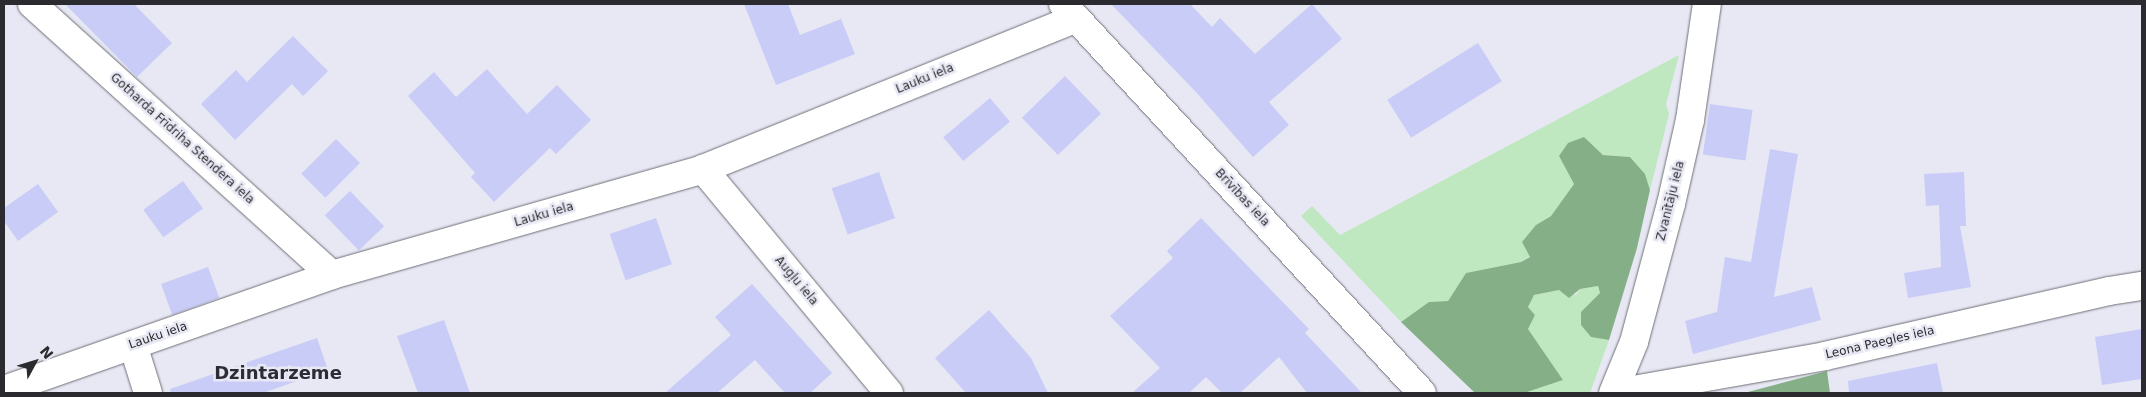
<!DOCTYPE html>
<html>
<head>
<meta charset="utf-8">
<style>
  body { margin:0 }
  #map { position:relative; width:2146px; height:397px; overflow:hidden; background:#e7e8f3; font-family:"DejaVu Sans",sans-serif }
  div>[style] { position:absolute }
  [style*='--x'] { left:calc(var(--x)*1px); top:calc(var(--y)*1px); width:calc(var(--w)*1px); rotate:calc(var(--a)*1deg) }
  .green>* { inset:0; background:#bfe8c0 }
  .forest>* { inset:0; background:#85b087 }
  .building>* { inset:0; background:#c9ccf7; transform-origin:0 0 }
  .roads { filter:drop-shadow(0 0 1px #6e6f78) drop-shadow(0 0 1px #6e6f78) }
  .minor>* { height:28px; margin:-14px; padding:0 14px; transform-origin:14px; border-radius:14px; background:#fff }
  .major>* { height:28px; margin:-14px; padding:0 14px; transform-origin:14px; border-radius:14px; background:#fff }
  span { translate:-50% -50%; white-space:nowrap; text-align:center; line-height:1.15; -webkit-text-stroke:5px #e7e8f3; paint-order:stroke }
  .street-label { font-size:12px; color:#2b2b2f }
  .district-label { font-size:18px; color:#2b2c34; font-weight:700 }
  .frame { position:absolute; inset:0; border:5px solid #2b2b2f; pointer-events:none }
  .north { position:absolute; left:10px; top:337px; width:50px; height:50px; -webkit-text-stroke:4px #e7e8f3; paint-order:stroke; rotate:51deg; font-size:14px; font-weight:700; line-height:20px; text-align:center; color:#2b2b2f }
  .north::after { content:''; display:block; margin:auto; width:18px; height:22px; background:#2b2b2f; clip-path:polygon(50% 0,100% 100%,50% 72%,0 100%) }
</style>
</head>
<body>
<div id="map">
  <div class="green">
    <i style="clip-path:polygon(1679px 55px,1666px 104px,1669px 114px,1650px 190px,1645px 174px,1630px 157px,1603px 155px,1584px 137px,1559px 156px,1574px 184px,1551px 216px,1536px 225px,1530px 256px,1521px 262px,1466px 273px,1448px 301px,1429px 302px,1401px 322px,1301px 216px,1312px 206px,1340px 235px)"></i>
    <i style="clip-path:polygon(1598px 286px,1600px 293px,1591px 337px,1609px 340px,1590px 393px,1524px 393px,1563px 380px,1528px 329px,1535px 315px,1528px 307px,1534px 295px,1559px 290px,1576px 295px,1580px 289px)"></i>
  </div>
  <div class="forest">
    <i style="clip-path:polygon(1584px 137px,1603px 155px,1630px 157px,1645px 174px,1650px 190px,1637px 248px,1609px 340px,1591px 337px,1581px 325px,1581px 312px,1600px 293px,1598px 286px,1580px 289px,1569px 298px,1559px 290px,1534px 295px,1528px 307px,1535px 315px,1528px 329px,1563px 380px,1524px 393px,1475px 393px,1401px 322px,1429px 302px,1448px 301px,1466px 273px,1521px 262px,1530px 257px,1522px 242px,1536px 225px,1551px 216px,1574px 184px,1559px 156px,1568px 143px)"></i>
    <i style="clip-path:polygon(1827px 371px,1830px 393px,1744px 393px)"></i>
  </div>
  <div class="building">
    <i style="clip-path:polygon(65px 4px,134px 4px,172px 43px,137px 77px)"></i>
    <i style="clip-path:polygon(744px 4px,788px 4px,800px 35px,841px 19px,855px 54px,776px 85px)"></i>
    <i style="clip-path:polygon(1111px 4px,1190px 4px,1212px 27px,1220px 18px,1255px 54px,1312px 4px,1342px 39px,1269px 102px,1289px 125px,1253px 157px,1195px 91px)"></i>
    <i style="clip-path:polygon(293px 36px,328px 71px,303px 96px,292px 84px,235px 140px,201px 104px,236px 70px,247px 82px)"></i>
    <i style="left:1478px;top:43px;width:45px;height:107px;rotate:58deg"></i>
    <i style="clip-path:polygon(487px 69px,527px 114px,557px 85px,591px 120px,556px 154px,550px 148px,494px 202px,471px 177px,475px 173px,408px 96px,434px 72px,456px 97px)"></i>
    <i style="left:1065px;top:76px;width:52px;height:60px;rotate:46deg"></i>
    <i style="left:990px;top:98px;width:31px;height:61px;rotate:50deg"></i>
    <i style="left:1710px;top:104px;width:43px;height:51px;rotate:8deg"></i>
    <i style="left:336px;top:139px;width:34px;height:49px;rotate:45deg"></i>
    <i style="clip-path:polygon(1770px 149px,1798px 154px,1774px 297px,1812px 287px,1821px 320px,1693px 354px,1685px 321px,1717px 312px,1725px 257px,1751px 262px)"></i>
    <i style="left:879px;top:172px;width:49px;height:50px;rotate:71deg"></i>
    <i style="clip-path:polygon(1964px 172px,1966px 226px,1960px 226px,1971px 287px,1908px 298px,1904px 273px,1941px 267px,1939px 205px,1926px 206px,1924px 174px)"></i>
    <i style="left:183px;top:181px;width:34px;height:49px;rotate:54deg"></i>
    <i style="clip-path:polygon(38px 184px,58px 212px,18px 241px,4px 221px,4px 208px)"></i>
    <i style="left:350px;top:191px;width:49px;height:35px;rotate:46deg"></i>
    <i style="left:656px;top:218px;width:49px;height:49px;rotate:71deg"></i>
    <i style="clip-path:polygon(1201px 218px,1309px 329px,1305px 333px,1362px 393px,1307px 393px,1279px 357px,1240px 393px,1222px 393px,1206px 377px,1189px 393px,1132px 393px,1160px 368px,1110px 316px,1173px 258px,1167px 251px)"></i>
    <i style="left:208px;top:267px;width:33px;height:50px;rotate:70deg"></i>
    <i style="clip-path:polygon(752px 284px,832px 373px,810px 393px,785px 393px,755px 360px,717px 393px,665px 393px,731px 335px,715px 317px)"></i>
    <i style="clip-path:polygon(989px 310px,1031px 358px,1048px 393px,966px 393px,935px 358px)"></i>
    <i style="clip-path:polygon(444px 320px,470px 393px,418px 393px,397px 336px)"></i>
    <i style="clip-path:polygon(2142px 329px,2142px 379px,2102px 385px,2095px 337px)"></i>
    <i style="clip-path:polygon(317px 338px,328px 370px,263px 393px,171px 393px,170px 389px)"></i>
    <i style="clip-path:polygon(1937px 363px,1943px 393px,1849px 393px,1848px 381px)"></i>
  </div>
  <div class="roads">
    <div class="minor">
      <i style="--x:32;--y:4;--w:404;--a:42.1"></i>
      <i style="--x:703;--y:169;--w:291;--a:50.3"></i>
      <i style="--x:133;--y:345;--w:50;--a:72.6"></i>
      <i style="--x:4;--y:390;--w:348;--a:-19.3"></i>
      <i style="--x:332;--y:275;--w:386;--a:-15.9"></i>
      <i style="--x:703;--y:169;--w:402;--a:-22"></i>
      <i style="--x:1613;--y:393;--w:55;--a:-67.6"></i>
      <i style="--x:1634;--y:342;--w:143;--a:-75"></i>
      <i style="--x:1671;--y:204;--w:86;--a:-77.3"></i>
      <i style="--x:1690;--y:120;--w:117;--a:-81.7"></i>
      <i style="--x:1616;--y:393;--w:212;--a:-10"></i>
      <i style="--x:1825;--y:356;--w:291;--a:-12.9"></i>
      <i style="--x:2109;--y:291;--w:33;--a:-9"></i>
    </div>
    <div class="major">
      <i style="--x:1063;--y:4;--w:529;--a:47.3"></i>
    </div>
  </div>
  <div class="street-label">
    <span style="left:925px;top:79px;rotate:-22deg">Lauku iela</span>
    <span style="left:182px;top:139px;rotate:42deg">Gotharda Frīdriha Stendera iela</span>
    <span style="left:1242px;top:198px;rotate:47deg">Brīvības iela</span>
    <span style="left:1671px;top:201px;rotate:-76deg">Zvanītāju iela</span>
    <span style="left:544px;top:215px;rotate:-16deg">Lauku iela</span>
    <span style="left:796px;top:281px;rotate:50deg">Augļu iela</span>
    <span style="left:158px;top:336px;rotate:-19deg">Lauku iela</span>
    <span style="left:1880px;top:343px;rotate:-13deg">Leona Paegles iela</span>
  </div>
  <div class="district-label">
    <span style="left:278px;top:373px">Dzintarzeme</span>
  </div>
  <div class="frame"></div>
  <div class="north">N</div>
</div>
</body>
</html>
